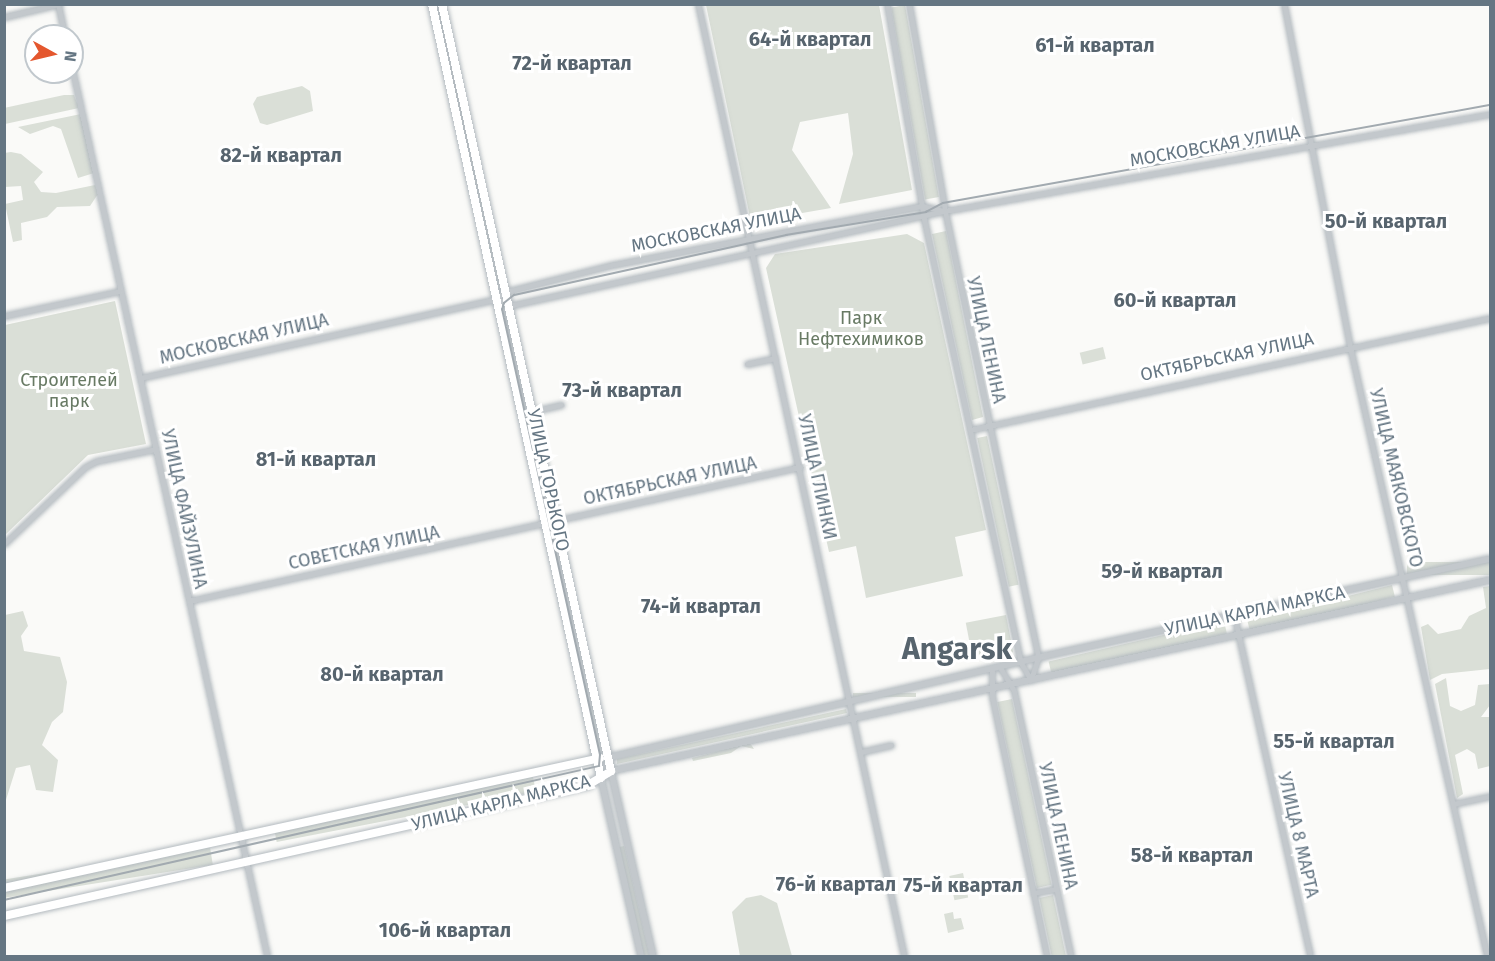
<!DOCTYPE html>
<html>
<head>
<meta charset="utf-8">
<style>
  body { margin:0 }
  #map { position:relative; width:1495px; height:961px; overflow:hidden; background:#fafaf8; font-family:"Fira Sans",sans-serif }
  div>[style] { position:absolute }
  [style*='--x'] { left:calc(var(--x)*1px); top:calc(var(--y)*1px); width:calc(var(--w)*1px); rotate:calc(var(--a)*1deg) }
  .green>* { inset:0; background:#dadfd7; transform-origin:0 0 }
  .roads { filter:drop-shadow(0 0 2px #b3babf) drop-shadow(0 0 2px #b3babf) }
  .minor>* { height:5px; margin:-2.5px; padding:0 2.5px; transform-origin:2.5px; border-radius:2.5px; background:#c3c8cc }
  .tertiary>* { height:6px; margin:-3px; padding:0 3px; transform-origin:3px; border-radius:3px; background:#c3c8cc }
  .secondary>* { height:8px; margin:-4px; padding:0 4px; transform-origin:4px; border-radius:4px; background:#fff }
  .tram>* { height:1.5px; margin:-0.75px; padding:0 0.75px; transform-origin:0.75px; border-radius:0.75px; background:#a2aab0 }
  span { translate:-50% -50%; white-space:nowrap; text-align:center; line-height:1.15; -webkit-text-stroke:6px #fff; paint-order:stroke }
  .street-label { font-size:18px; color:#657683 }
  .park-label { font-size:18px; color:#687a64 }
  .neighbourhood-label { font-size:20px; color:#57646e; font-weight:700 }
  .town-label { font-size:30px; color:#57646e; font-weight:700 }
  .frame { position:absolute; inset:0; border:6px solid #657683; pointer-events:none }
  .north { position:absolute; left:24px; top:24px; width:60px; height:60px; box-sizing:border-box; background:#fff; border:2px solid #c1c8cd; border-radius:50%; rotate:98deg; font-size:16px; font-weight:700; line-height:24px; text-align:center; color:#657683 }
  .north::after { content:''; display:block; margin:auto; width:21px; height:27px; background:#e4572e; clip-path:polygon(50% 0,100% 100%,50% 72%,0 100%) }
</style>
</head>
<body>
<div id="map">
  <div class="green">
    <i style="clip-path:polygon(706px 5px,879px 5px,912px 190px,839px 204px,853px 154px,848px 113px,800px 122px,792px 150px,831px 208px,751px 222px)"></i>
    <i style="left:905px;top:5px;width:195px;height:14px;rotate:80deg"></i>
    <i style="left:455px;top:79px;width:181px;height:4px;rotate:78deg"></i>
    <i style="clip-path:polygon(302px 86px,310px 91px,313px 111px,267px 125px,260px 123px,253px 104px,257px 97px)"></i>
    <i style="clip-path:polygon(64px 95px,74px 95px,79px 108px,5px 124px,4px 108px)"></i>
    <i style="clip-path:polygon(81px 114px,94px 173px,78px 178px,61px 129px,53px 126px,30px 134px,18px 127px)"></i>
    <i style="clip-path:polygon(11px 152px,21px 154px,43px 172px,34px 182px,41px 192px,56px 193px,95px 185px,98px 194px,90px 206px,57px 207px,47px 217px,21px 223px,22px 240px,13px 242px,5px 204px,23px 200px,21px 186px,5px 187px,4px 153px)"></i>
    <i style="clip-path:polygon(946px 231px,983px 417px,972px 420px,932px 234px)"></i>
    <i style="clip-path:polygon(907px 234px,924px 243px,986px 530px,955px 537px,963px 576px,866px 598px,856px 546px,829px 552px,766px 268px,775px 254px)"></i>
    <i style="clip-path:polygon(115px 301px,146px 444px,88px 455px,5px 535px,5px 325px)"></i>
    <i style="left:1103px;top:347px;width:12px;height:24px;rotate:76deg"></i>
    <i style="left:987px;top:436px;width:152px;height:10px;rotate:78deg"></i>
    <i style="left:1490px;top:562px;width:13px;height:83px;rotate:90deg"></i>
    <i style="left:1392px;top:585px;width:12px;height:149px;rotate:76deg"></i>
    <i style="clip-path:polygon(1490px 586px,1490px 669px,1442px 674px,1430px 680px,1421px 627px,1428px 624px,1438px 634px,1461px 629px,1469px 616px,1486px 608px,1483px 587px)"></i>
    <i style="clip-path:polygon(23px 611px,28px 626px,21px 636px,24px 651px,60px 657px,67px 682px,63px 712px,52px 722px,42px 745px,58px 760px,53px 792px,36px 790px,30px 765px,16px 768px,5px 803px,5px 615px)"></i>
    <i style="left:1006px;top:615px;width:38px;height:41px;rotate:79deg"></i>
    <i style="left:1224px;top:621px;width:13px;height:180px;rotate:77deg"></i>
    <i style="clip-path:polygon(1446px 678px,1450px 706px,1461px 711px,1475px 705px,1478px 685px,1490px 684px,1490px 705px,1481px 717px,1490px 717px,1490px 766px,1478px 769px,1475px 754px,1467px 749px,1455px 755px,1463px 794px,1457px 798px,1435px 684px)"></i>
    <i style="left:916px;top:693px;width:4px;height:63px;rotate:90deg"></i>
    <i style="left:1012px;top:699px;width:190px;height:15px;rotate:78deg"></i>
    <i style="clip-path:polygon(846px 709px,847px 713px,617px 764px,617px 759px)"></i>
    <i style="clip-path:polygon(750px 743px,754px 749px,741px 746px,731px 753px,693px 761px,692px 758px)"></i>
    <i style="left:533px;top:777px;width:15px;height:264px;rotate:79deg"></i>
    <i style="left:624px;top:846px;width:113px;height:6px;rotate:77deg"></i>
    <i style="left:210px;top:847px;width:18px;height:210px;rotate:81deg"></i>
    <i style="left:963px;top:873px;width:25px;height:14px;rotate:78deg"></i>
    <i style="clip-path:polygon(761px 895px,777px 903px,792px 956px,740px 956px,732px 912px,746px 898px)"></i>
    <i style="left:1053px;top:895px;width:62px;height:14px;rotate:78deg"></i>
    <i style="clip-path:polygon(953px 912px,954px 919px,961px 918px,964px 929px,948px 933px,944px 914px)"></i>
  </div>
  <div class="roads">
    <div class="minor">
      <i style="--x:58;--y:4;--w:33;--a:78"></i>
      <i style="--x:698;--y:4;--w:974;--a:77.79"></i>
      <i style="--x:887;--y:4;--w:218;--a:80.2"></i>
      <i style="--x:924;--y:219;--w:454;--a:77.7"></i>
      <i style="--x:1021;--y:663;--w:20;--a:60"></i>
      <i style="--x:909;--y:4;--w:210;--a:80.1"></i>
      <i style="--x:945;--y:211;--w:457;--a:78.2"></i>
      <i style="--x:1038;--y:658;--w:23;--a:108"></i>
      <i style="--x:1284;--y:4;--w:349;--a:79.1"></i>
      <i style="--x:1350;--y:347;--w:624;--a:77.32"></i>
      <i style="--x:4;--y:17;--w:57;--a:-13.3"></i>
      <i style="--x:72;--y:68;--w:909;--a:77.61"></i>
      <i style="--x:495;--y:299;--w:19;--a:18"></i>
      <i style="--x:513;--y:305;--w:442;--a:-12.3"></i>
      <i style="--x:945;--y:211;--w:554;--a:-10.09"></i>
      <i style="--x:4;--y:316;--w:119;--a:-12.2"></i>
      <i style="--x:747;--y:364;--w:29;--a:-12"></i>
      <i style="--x:140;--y:378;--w:364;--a:-12.5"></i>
      <i style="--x:495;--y:299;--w:12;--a:-35"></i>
      <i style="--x:505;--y:292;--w:110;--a:-14.2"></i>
      <i style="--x:612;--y:265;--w:316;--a:-10.8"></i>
      <i style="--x:922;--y:206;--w:22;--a:13"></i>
      <i style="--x:534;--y:411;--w:28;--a:-13"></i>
      <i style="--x:970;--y:430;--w:532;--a:-12.15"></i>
      <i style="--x:4;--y:544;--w:112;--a:-43.5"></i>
      <i style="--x:85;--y:467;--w:13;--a:-27"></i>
      <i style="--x:97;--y:461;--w:60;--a:-11.5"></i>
      <i style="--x:189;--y:601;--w:626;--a:-12.37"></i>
      <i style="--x:1234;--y:615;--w:349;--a:77.4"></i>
      <i style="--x:1001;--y:669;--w:26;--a:59"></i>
      <i style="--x:1014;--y:691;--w:271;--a:77.9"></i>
      <i style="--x:992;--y:671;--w:25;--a:90"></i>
      <i style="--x:992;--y:696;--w:266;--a:78.1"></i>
      <i style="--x:861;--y:752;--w:31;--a:-13"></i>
      <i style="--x:1453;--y:804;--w:38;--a:-12"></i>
      <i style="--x:1033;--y:893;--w:23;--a:-10"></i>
    </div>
    <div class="tertiary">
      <i style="--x:607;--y:758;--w:450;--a:-13.1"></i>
      <i style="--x:1045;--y:656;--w:455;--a:-12.3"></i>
      <i style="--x:601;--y:778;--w:182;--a:77.3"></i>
      <i style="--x:653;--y:956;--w:190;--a:-102.8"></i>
      <i style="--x:611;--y:771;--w:900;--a:-12.26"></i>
    </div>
    <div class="secondary">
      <i style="--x:432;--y:4;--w:792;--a:77.68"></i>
      <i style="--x:4;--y:888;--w:610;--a:-12.3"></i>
      <i style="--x:4;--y:916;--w:599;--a:-12.64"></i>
      <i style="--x:588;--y:785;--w:27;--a:-31"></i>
      <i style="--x:611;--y:771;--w:785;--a:-102.43"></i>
    </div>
  </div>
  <div class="tram">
    <i style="--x:4;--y:900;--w:610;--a:-12.69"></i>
    <i style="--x:599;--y:766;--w:11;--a:-85"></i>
    <i style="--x:600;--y:755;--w:456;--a:-102.4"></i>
    <i style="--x:502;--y:310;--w:7;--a:-74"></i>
    <i style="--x:504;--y:303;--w:13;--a:-39"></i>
    <i style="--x:514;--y:295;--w:279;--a:-12.4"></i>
    <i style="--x:786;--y:235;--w:142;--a:-9.3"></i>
    <i style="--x:926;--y:212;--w:19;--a:-28"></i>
    <i style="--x:943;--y:203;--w:556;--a:-10.16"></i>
  </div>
  <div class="street-label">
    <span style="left:1215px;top:146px;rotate:-10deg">МОСКОВСКАЯ УЛИЦА</span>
    <span style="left:716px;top:230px;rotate:-11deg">МОСКОВСКАЯ УЛИЦА</span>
    <span style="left:244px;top:339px;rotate:-13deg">МОСКОВСКАЯ УЛИЦА</span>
    <span style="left:986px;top:340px;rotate:78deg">УЛИЦА ЛЕНИНА</span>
    <span style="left:1227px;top:357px;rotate:-12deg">ОКТЯБРЬСКАЯ УЛИЦА</span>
    <span style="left:817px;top:477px;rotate:78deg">УЛИЦА ГЛИНКИ</span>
    <span style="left:1396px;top:478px;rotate:77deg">УЛИЦА МАЯКОВСКОГО</span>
    <span style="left:548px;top:480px;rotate:78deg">УЛИЦА ГОРЬКОГО</span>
    <span style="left:670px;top:481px;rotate:-12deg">ОКТЯБРЬСКАЯ УЛИЦА</span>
    <span style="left:184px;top:509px;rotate:78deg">УЛИЦА ФАЙЗУЛИНА</span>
    <span style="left:364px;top:548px;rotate:-12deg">СОВЕТСКАЯ УЛИЦА</span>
    <span style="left:1255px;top:611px;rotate:-12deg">УЛИЦА КАРЛА МАРКСА</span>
    <span style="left:501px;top:803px;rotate:-14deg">УЛИЦА КАРЛА МАРКСА</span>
    <span style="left:1058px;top:826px;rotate:78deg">УЛИЦА ЛЕНИНА</span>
    <span style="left:1298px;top:835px;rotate:77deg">УЛИЦА 8 МАРТА</span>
  </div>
  <div class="park-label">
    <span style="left:861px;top:329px">Парк<br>Нефтехимиков</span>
    <span style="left:69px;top:391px">Строителей<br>парк</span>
  </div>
  <div class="neighbourhood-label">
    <span style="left:810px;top:39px">64-й квартал</span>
    <span style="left:1095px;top:45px">61-й квартал</span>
    <span style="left:572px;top:63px">72-й квартал</span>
    <span style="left:281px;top:155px">82-й квартал</span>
    <span style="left:1386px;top:221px">50-й квартал</span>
    <span style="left:1175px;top:300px">60-й квартал</span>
    <span style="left:622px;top:390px">73-й квартал</span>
    <span style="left:316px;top:459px">81-й квартал</span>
    <span style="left:1162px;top:571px">59-й квартал</span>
    <span style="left:701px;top:606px">74-й квартал</span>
    <span style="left:382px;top:674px">80-й квартал</span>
    <span style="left:1334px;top:741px">55-й квартал</span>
    <span style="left:1192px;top:855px">58-й квартал</span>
    <span style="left:836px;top:884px">76-й квартал</span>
    <span style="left:963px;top:885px">75-й квартал</span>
    <span style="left:445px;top:930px">106-й квартал</span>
  </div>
  <div class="town-label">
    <span style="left:957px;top:649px">Angarsk</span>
  </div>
  <div class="frame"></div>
  <div class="north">N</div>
</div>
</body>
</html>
